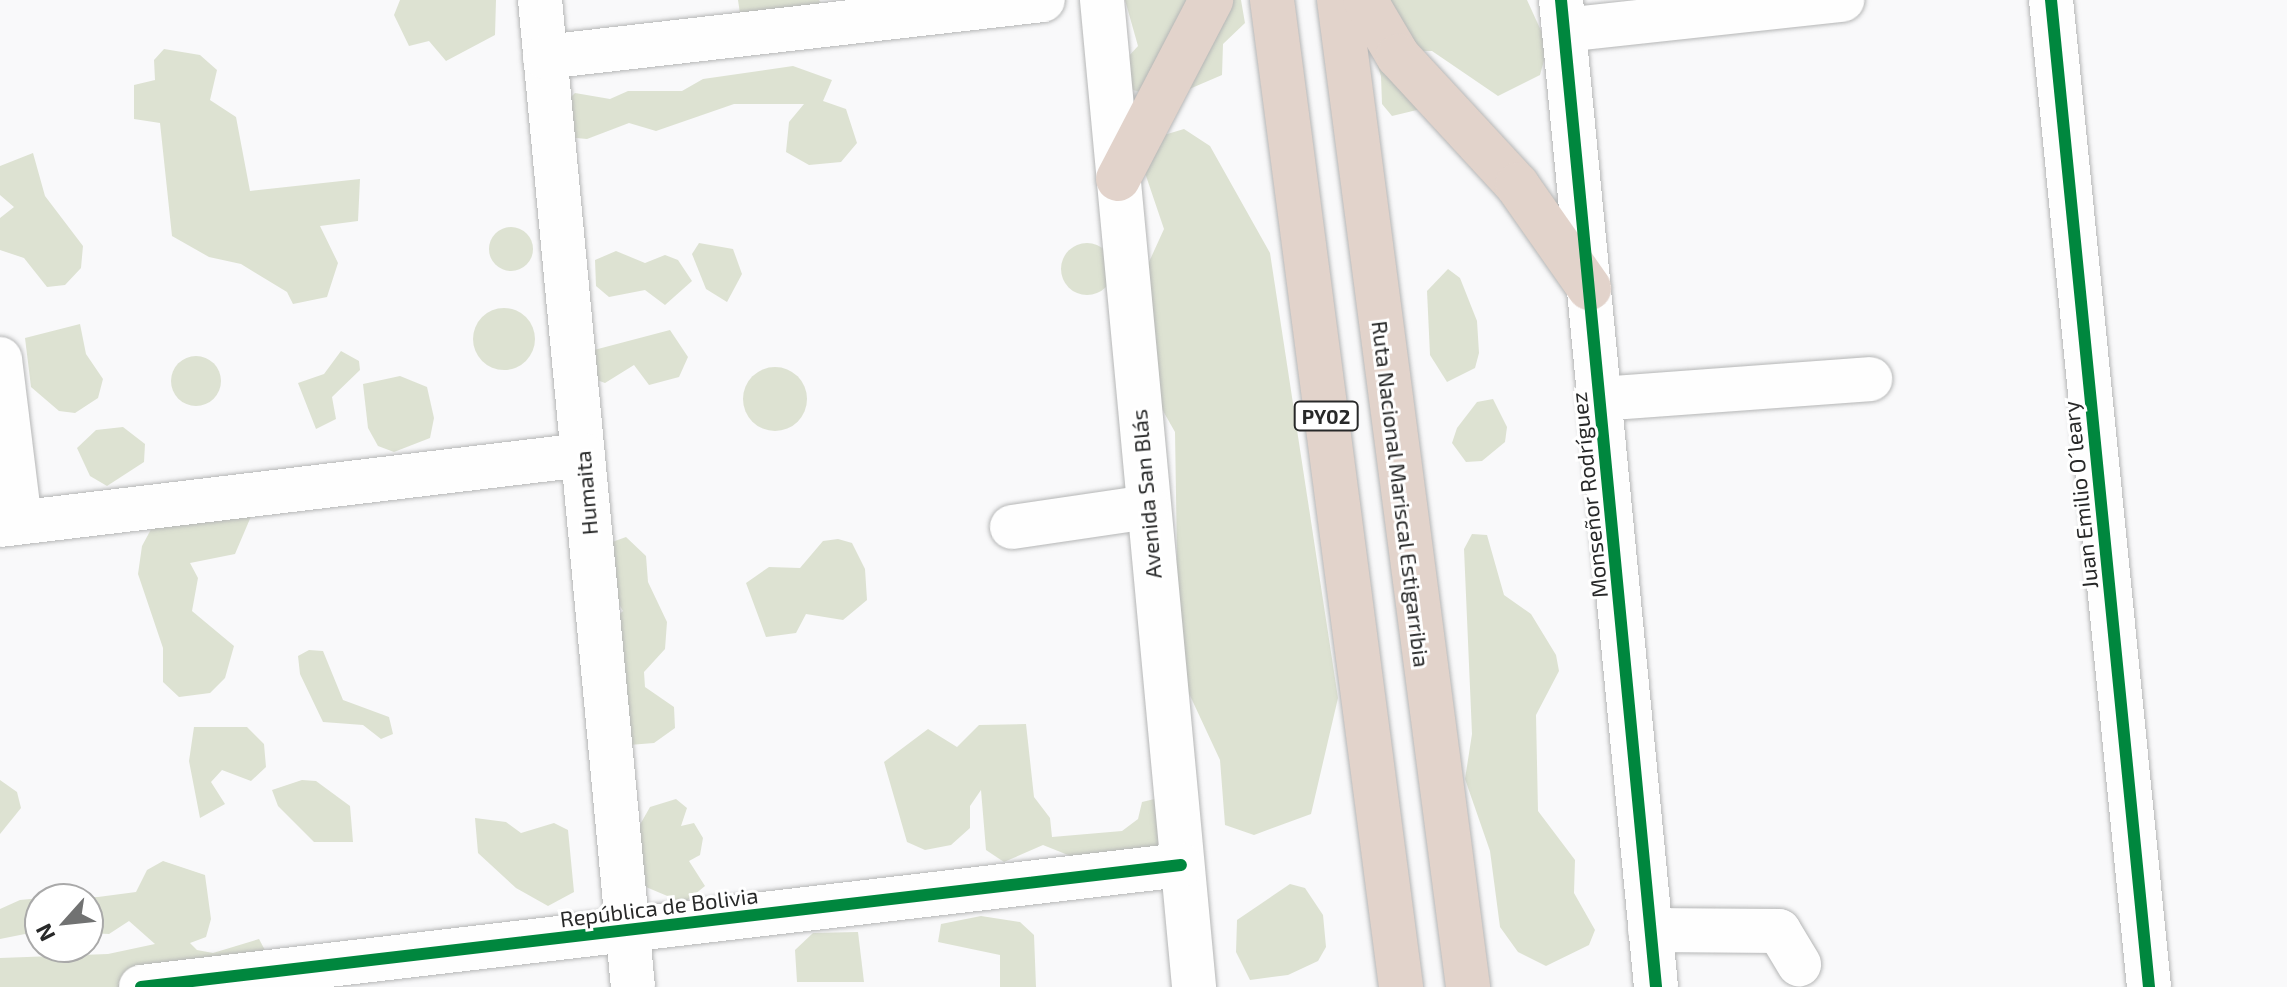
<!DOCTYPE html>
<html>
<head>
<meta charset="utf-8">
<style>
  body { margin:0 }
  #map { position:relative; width:2287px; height:987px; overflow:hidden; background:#f9f9fa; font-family:"Exo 2",sans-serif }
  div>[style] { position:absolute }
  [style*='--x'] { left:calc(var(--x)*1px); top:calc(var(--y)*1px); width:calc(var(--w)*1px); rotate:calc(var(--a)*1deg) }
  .green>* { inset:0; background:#dde2d2 }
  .round { border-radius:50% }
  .roads { filter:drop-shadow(0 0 2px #b5b6b6) drop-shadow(0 0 2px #b5b6b6) }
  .minor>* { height:44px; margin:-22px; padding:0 22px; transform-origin:22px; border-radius:22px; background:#fefefe }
  .highway>* { height:44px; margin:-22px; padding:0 22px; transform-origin:22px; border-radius:22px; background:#e2d3cb }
  .cycleway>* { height:12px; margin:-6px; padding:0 6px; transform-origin:6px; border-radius:6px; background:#00873e }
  span { translate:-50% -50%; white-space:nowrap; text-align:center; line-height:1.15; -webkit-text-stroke:6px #fff; paint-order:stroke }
  .shield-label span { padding:2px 6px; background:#fff; border:2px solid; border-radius:6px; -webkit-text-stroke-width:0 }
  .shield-label { font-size:20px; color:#282929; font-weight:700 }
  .street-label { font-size:22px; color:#282929 }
  .north { position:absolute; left:24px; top:883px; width:80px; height:80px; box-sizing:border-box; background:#fff; border:2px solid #a9a9a9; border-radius:50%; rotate:243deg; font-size:22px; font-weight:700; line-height:32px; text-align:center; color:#282929 }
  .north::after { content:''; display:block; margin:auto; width:28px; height:36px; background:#717272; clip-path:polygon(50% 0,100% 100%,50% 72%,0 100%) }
</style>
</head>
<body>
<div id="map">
  <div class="green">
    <i style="clip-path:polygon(400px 0,496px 0,495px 35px,446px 61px,429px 41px,409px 46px,394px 15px)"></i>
    <i style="clip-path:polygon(738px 0,819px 0,825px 8px,742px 27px)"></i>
    <i style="clip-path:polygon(1125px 0,1241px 0,1245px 23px,1223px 44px,1222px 75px,1166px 99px,1122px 87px,1117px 69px,1138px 46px)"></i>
    <i style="clip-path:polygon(1356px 0,1527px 0,1548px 46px,1540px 75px,1498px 96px,1432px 51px,1417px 51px,1421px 109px,1392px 116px,1382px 104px,1381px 76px)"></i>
    <i style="clip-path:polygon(164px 49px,200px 55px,217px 70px,210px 100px,236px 117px,250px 191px,360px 179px,358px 221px,320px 226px,338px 263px,327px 297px,293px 304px,287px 292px,241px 264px,209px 257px,172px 236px,160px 123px,134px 119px,134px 85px,155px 80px,154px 60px)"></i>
    <i style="clip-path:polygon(793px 66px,832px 80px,823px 101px,846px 109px,857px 143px,841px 162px,809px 165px,786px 152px,789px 122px,804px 104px,734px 104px,656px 131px,629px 123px,587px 139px,566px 137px,567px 101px,575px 93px,610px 99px,628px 91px,682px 91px,703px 79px)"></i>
    <i style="clip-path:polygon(1184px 129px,1210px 146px,1270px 253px,1338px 698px,1311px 814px,1254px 835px,1225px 825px,1220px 760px,1152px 614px,1177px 557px,1175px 432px,1129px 351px,1124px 317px,1164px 229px,1144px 170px,1154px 138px)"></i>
    <i style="clip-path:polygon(33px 153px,45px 196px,83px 246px,81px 268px,65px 285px,47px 287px,24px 258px,0 250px,0 218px,14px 207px,0 195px,0 166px)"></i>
    <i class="round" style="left:489px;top:227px;width:44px;height:44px"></i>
    <i style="clip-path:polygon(699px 243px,733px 249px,742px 274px,727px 302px,706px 289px,692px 254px)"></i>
    <i class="round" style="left:1061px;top:243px;width:52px;height:52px"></i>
    <i style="clip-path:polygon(616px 251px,645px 263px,665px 255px,678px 260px,692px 281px,665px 305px,645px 290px,609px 297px,596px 286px,595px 260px)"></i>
    <i style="clip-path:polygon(1448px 269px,1460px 278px,1477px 321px,1479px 353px,1475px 368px,1447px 382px,1430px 355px,1427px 291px)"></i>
    <i class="round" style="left:473px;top:308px;width:62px;height:62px"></i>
    <i style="clip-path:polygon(80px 324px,86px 354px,103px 379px,98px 398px,75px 413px,59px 411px,31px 387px,25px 338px)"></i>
    <i style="clip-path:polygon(670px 330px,688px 357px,679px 377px,649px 385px,634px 365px,605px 383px,584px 375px,594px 350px)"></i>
    <i style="clip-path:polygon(341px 351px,359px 361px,360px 370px,332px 397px,336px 419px,316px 429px,298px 383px,324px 374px)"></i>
    <i class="round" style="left:171px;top:356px;width:50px;height:50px"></i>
    <i class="round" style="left:743px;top:367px;width:64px;height:64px"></i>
    <i style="clip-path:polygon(400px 376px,427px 387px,434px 418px,430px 438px,394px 452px,378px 446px,368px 428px,363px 384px)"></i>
    <i style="clip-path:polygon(1493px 399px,1507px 427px,1505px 442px,1482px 461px,1466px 462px,1452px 443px,1457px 428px,1477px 402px)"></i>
    <i style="clip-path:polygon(123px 427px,145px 444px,144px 462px,107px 486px,90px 476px,77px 448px,96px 430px)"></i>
    <i style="clip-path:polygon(252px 514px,235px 554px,190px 563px,198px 578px,192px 611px,234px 646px,225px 678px,210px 693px,179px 697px,163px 682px,163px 648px,138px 574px,142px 546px,156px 520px)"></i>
    <i style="clip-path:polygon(1472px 534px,1487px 535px,1504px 595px,1531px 614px,1556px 655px,1559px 671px,1536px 715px,1538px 811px,1575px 860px,1574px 893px,1595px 930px,1589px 945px,1546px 966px,1518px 952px,1500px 927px,1490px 851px,1465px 779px,1472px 734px,1464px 549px)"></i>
    <i style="clip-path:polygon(626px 537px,646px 556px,648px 582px,667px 622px,665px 649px,644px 672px,645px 687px,674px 707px,675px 728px,654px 743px,629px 745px,613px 620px,623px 611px,608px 586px,604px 545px)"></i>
    <i style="clip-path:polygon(838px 539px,852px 543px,865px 569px,867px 600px,843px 620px,806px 614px,796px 633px,766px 637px,746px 583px,769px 567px,800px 568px,823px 541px)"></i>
    <i style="clip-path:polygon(309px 650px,323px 651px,343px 700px,389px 717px,393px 734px,381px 739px,363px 725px,323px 722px,300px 674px,298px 656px)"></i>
    <i style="clip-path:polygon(1026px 724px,1034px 797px,1050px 818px,1052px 837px,1122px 831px,1138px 819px,1142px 802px,1167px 796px,1163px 845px,1088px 863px,1043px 845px,1004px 862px,986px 850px,981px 790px,970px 806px,970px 828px,951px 845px,925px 850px,907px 842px,884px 762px,928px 729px,957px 747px,979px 725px)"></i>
    <i style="clip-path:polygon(194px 727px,247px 727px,264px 744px,266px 767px,251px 781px,222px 770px,211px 782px,225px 804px,200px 818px,189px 761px)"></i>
    <i style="clip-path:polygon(0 780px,17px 792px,21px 808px,0 834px)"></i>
    <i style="clip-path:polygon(302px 780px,316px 781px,350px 806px,353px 842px,314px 842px,278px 806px,272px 790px)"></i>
    <i style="clip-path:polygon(676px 799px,687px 808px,681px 826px,694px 823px,703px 838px,700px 855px,689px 861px,705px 886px,684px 903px,646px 887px,633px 837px,650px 807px)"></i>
    <i style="clip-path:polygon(475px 818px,506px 822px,521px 833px,554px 823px,568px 830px,574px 892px,548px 906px,516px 888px,478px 853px)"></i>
    <i style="clip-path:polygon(163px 861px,205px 875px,211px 919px,206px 937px,190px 943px,197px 950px,213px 953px,259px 939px,274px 967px,322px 987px,0 987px,0 958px,108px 954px,155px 944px,129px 921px,109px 934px,88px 933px,88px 899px,40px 899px,40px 931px,0 939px,0 909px,20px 900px,51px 897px,98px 897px,136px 892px,147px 870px)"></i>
    <i style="clip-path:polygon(1290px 884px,1305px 888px,1323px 915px,1326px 947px,1318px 961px,1288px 975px,1250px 980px,1236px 952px,1237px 920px)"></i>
    <i style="clip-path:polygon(981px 916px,1020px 922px,1034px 935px,1036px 987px,1000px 987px,1000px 955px,938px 942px,941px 924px)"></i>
    <i style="clip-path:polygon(858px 932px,864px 982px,797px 982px,795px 950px,813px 933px)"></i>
  </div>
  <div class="roads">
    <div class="minor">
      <i style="--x:540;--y:0;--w:991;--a:84.62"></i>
      <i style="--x:1102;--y:0;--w:991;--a:84.67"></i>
      <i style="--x:1561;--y:0;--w:992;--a:84.5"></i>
      <i style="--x:2051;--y:0;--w:992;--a:84.33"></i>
      <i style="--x:1564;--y:30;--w:280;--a:-6.2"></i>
      <i style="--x:545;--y:57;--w:501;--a:-6.53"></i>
      <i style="--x:0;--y:359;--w:164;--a:83"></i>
      <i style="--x:1599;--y:399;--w:272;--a:-4.2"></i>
      <i style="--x:0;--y:525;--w:587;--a:-6.85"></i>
      <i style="--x:1012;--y:527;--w:136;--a:-8.4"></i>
      <i style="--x:1650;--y:930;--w:129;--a:0.4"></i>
      <i style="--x:1779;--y:931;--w:39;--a:59"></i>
      <i style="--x:141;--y:987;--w:1047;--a:-6.69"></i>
    </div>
    <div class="highway">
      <i style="--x:1272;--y:0;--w:995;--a:82.55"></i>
      <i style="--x:1339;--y:0;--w:995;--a:82.55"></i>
      <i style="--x:1365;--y:0;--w:65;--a:59.5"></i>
      <i style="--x:1398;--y:56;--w:176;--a:47.3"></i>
      <i style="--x:1517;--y:185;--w:126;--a:55"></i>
      <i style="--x:1118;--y:179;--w:202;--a:-62.5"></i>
    </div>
  </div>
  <div class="cycleway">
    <i style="--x:1561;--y:0;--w:992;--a:84.5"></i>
    <i style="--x:2051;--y:0;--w:992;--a:84.33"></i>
    <i style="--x:141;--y:987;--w:1047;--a:-6.69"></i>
  </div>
  <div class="shield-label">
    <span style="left:1326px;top:416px">PY02</span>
  </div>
  <div class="street-label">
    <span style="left:586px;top:493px;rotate:-95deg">Humaita</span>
    <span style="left:1146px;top:494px;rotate:-95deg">Avenida San Blás</span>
    <span style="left:1401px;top:494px;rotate:83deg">Ruta Nacional Mariscal Estigarribia</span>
    <span style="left:1589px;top:495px;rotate:-96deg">Monseñor Rodríguez</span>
    <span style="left:2080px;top:495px;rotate:-96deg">Juan Emilio O´leary</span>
    <span style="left:659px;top:907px;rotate:-7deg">República de Bolivia</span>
  </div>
  <div class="north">N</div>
</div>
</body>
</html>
